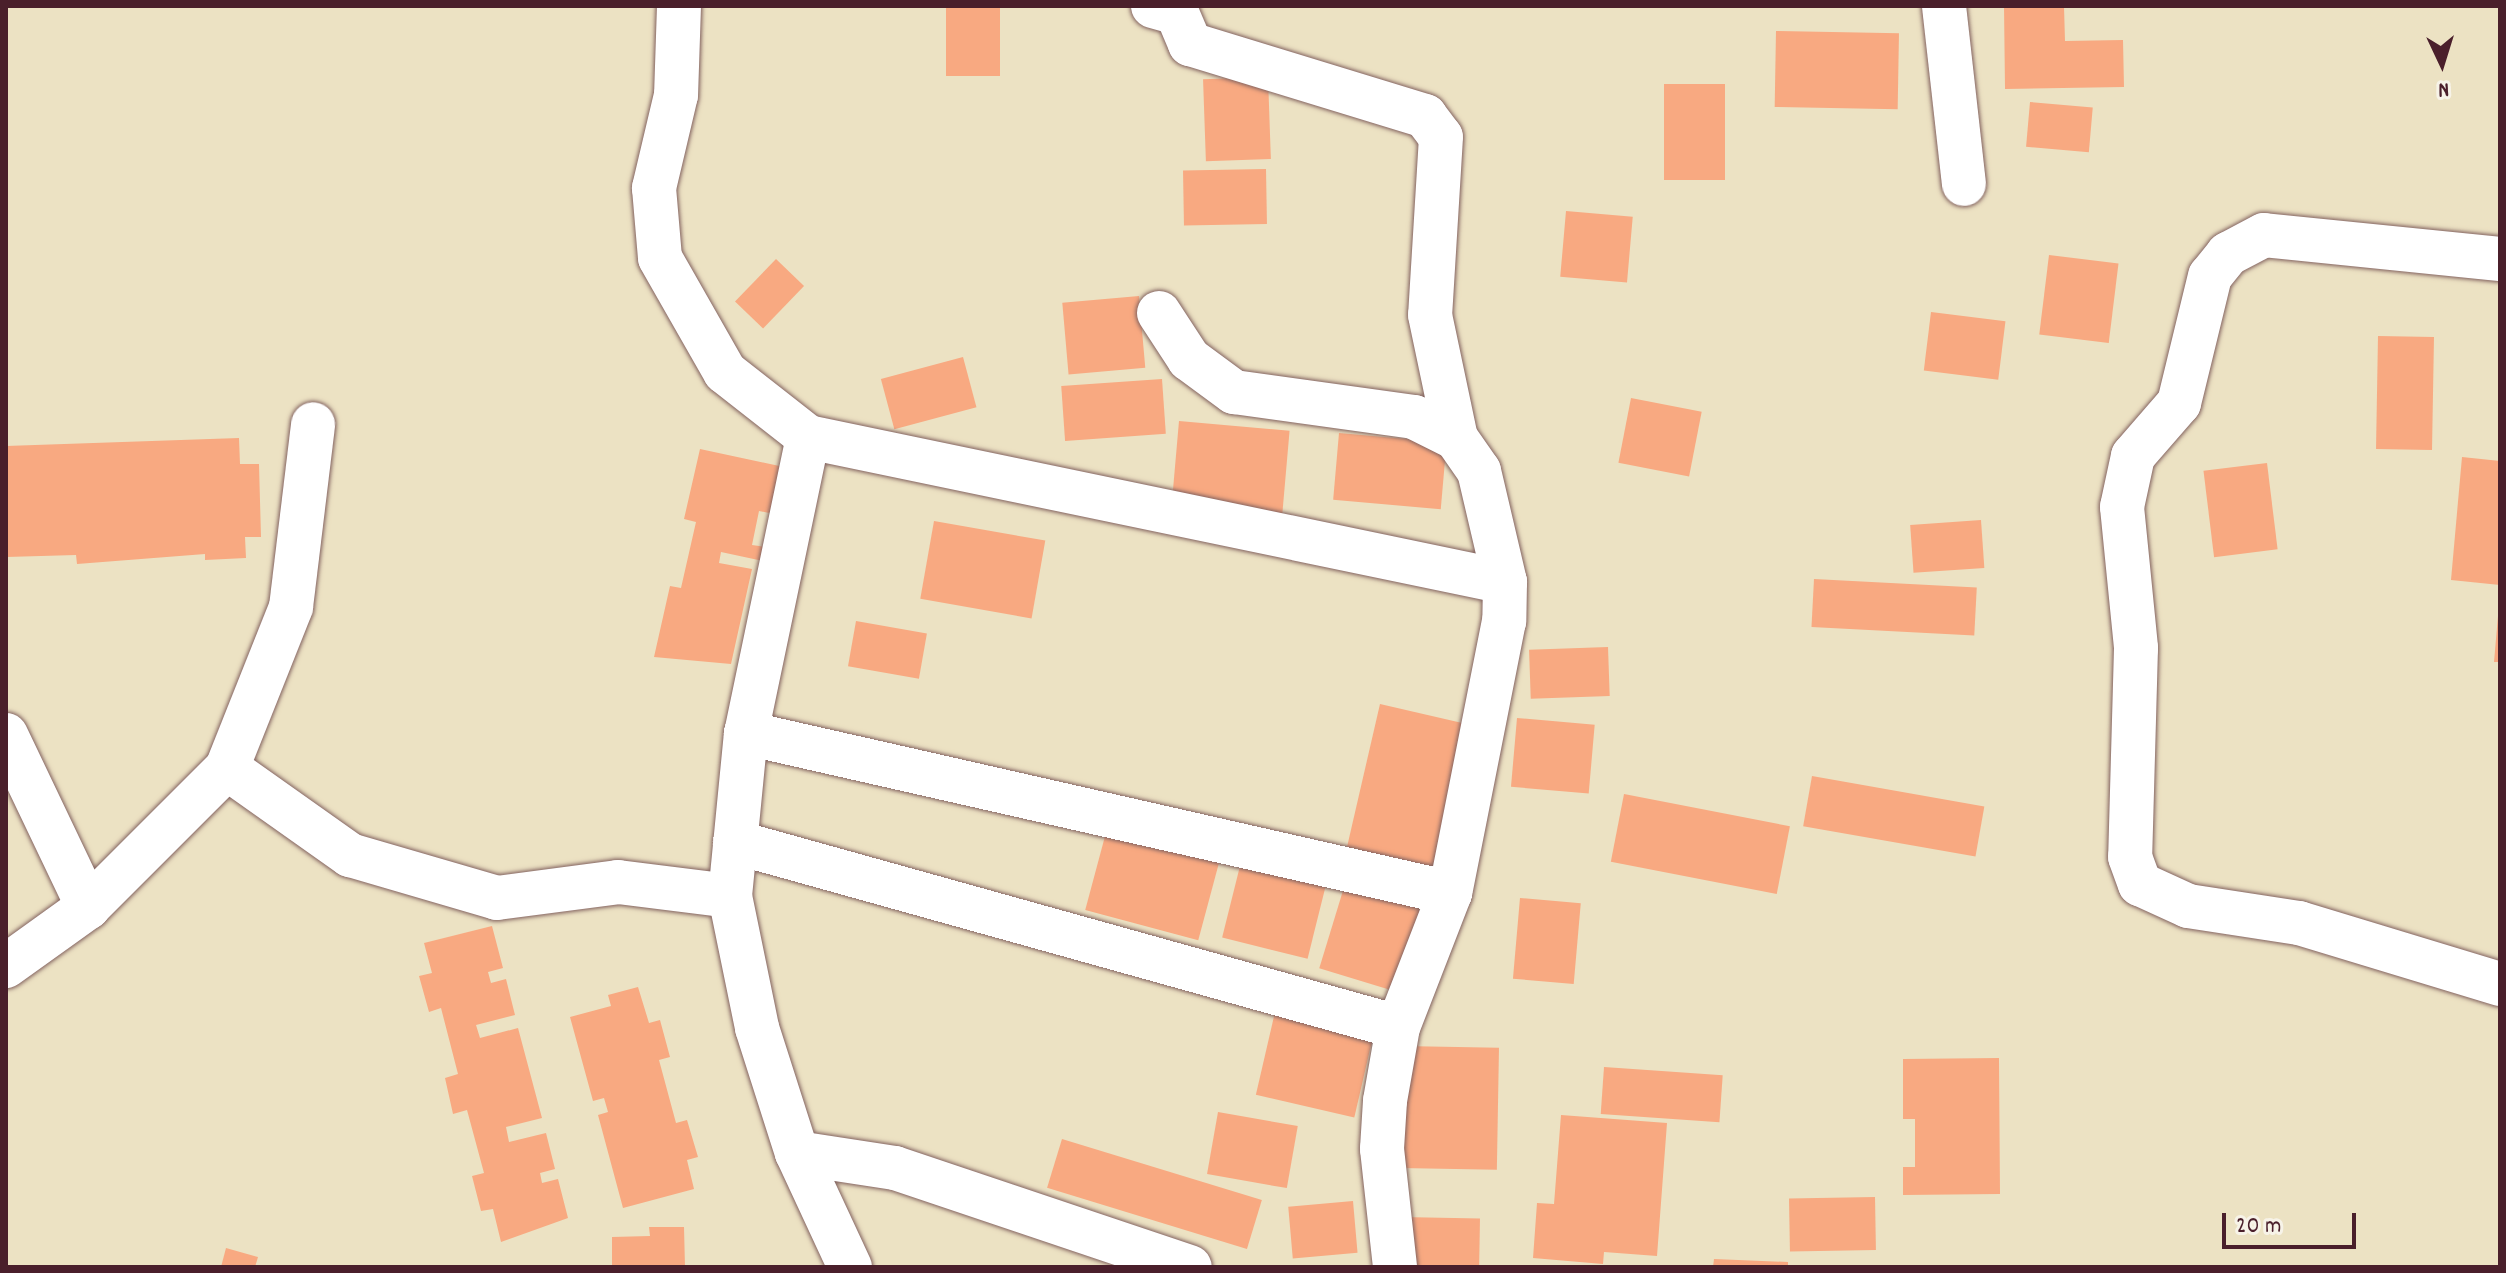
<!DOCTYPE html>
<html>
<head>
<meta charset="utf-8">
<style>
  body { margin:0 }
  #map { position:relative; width:2506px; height:1273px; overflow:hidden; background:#ece2c3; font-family:Dekko,sans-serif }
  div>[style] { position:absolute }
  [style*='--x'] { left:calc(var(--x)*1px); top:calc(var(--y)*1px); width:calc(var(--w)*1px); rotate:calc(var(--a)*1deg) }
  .building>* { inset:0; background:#f8a981; transform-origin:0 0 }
  .roads { filter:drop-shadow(0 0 2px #836360) drop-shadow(0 0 2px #836360) }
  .minor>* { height:44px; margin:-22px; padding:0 22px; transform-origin:22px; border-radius:22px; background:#fff }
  span { translate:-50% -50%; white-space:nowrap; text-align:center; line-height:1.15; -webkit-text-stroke:8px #f7f3e8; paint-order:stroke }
  .frame { position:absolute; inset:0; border:8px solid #4a1f2b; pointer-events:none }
  .north { position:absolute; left:2402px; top:24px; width:80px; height:80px; -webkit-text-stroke:6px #f7f3e8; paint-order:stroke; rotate:176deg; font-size:22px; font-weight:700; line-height:32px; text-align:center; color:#4a1f2b }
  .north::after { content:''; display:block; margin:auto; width:28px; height:36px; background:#4a1f2b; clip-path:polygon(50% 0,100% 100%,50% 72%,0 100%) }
  .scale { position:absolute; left:2222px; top:1213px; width:134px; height:36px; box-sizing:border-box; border:4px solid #4a1f2b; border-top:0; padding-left:10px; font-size:24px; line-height:28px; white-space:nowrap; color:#4a1f2b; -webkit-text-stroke:6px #f7f3e8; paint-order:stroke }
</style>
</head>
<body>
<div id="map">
  <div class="building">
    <i style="left:946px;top:6px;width:54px;height:70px"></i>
    <i style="clip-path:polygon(2004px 6px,2064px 6px,2065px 41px,2123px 40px,2124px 87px,2005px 89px)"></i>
    <i style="left:1776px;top:31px;width:123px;height:76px;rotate:1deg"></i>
    <i style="left:1268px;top:77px;width:82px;height:65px;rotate:88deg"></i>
    <i style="left:1664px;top:84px;width:61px;height:96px"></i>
    <i style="left:2030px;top:102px;width:63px;height:45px;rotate:5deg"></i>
    <i style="left:1266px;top:169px;width:55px;height:83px;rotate:89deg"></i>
    <i style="left:1566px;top:211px;width:67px;height:66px;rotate:5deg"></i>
    <i style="left:2049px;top:255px;width:70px;height:80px;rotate:7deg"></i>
    <i style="left:776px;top:259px;width:39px;height:59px;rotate:44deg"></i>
    <i style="left:1139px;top:296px;width:72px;height:77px;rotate:85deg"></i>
    <i style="left:1931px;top:312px;width:75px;height:59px;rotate:7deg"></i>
    <i style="left:2378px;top:336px;width:56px;height:113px;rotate:1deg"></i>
    <i style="left:963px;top:357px;width:52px;height:85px;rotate:75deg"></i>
    <i style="left:1162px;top:379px;width:55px;height:101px;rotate:86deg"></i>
    <i style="left:1631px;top:398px;width:72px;height:66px;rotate:11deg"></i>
    <i style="left:1179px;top:421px;width:111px;height:83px;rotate:5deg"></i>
    <i style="left:1339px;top:433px;width:108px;height:67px;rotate:5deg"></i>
    <i style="clip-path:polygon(239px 438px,240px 464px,259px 464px,261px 537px,245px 537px,246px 558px,205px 560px,205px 554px,77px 564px,76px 555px,6px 557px,6px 446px)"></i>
    <i style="clip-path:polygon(700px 449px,784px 467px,774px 514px,759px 511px,752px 545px,766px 547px,763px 561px,721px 552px,719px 563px,752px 569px,731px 664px,654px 657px,670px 586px,681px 588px,696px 522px,684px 519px)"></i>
    <i style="clip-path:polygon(2462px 457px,2500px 461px,2500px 585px,2451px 580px)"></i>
    <i style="left:2267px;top:463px;width:87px;height:64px;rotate:83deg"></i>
    <i style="left:1981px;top:520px;width:48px;height:71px;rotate:86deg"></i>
    <i style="left:934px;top:521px;width:113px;height:79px;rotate:10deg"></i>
    <i style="left:1814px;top:579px;width:163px;height:48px;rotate:3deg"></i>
    <i style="clip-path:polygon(2498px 616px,2500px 616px,2500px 662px,2494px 662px)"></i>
    <i style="left:856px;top:621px;width:72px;height:46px;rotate:10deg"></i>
    <i style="left:1608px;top:647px;width:49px;height:79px;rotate:88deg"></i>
    <i style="left:1380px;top:704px;width:101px;height:151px;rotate:13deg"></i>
    <i style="left:1517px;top:718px;width:78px;height:69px;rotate:5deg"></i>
    <i style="left:1812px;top:776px;width:175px;height:51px;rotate:10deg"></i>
    <i style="left:1624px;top:794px;width:169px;height:69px;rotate:11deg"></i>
    <i style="left:1108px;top:825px;width:117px;height:88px;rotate:15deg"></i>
    <i style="left:1242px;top:858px;width:88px;height:82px;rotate:14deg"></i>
    <i style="left:1345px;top:884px;width:84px;height:88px;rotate:17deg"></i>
    <i style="left:1520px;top:898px;width:61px;height:81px;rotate:5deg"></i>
    <i style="clip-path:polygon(492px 926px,503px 968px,488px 972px,491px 983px,506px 979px,515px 1015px,476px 1025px,480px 1038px,518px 1028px,542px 1118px,506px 1127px,509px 1142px,546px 1133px,555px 1169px,540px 1173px,542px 1183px,558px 1179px,568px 1218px,501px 1242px,493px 1209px,481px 1211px,472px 1176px,484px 1173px,467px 1110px,453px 1114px,445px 1078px,458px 1074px,441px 1008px,429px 1012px,419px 976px,432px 973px,424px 943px)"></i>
    <i style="clip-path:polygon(638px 987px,649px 1023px,660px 1020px,670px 1057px,659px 1060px,676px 1123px,687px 1120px,698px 1157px,687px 1160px,694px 1189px,623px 1208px,598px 1115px,608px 1112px,604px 1098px,593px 1101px,570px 1017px,611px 1006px,608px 995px)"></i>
    <i style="left:1275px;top:1012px;width:101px;height:85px;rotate:13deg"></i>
    <i style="left:1402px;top:1046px;width:97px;height:122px;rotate:1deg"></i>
    <i style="clip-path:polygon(1999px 1058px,2000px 1194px,1903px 1195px,1903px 1167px,1915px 1167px,1915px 1119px,1903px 1119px,1903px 1059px)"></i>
    <i style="left:1604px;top:1067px;width:119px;height:47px;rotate:4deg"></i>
    <i style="left:1218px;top:1112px;width:81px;height:63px;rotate:10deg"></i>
    <i style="clip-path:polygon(1561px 1115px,1667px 1123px,1657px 1256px,1604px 1252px,1603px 1264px,1533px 1258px,1537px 1203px,1554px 1204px)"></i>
    <i style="left:1062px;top:1139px;width:209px;height:51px;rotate:17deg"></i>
    <i style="left:1875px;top:1197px;width:53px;height:86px;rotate:89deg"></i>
    <i style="left:1353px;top:1201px;width:52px;height:65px;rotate:85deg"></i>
    <i style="left:1401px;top:1217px;width:79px;height:50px;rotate:1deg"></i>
    <i style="clip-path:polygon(649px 1227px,684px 1227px,685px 1267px,612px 1267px,612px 1237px,650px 1236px)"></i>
    <i style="clip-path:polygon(226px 1248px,258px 1257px,255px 1267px,221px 1267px)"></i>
    <i style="clip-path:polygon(1714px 1259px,1788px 1262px,1788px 1267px,1713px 1267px)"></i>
  </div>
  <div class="roads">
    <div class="minor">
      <i style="--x:679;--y:6;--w:89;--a:91.9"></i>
      <i style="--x:676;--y:95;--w:96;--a:103.3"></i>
      <i style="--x:654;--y:188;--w:70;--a:85.1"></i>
      <i style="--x:660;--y:258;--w:131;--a:60.3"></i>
      <i style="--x:725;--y:372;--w:105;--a:38.1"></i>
      <i style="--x:808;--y:437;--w:302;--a:101.8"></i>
      <i style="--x:746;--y:733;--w:164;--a:95.6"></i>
      <i style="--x:730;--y:896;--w:135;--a:78.4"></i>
      <i style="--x:757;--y:1028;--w:131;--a:72.3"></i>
      <i style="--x:797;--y:1153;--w:126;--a:65.1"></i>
      <i style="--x:1153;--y:6;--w:25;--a:16"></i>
      <i style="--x:1177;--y:13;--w:34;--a:67"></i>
      <i style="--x:1190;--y:44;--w:246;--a:17"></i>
      <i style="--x:1425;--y:116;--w:26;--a:53"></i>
      <i style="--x:1441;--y:137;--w:178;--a:93.5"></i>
      <i style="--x:1430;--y:315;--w:126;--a:78.1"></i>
      <i style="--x:1944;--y:6;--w:179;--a:83.6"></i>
      <i style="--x:2500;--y:259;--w:237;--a:-174.2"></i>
      <i style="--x:2264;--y:235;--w:41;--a:152.2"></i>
      <i style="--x:2228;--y:254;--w:28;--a:129"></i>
      <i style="--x:2210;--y:276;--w:131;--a:103.7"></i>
      <i style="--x:2179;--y:403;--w:70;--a:131"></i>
      <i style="--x:2133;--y:456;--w:52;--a:102.2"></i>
      <i style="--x:2122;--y:507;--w:142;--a:84.3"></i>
      <i style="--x:2136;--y:648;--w:209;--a:91.6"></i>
      <i style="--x:2130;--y:857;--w:29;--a:70"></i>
      <i style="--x:2140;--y:884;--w:53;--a:24.6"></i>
      <i style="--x:2188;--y:906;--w:112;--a:8.7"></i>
      <i style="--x:2299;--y:923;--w:210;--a:16.9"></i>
      <i style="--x:1159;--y:313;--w:55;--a:56.9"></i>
      <i style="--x:1189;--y:359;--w:56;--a:36.3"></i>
      <i style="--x:1234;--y:392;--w:182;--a:7.9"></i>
      <i style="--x:1414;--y:417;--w:47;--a:26.6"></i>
      <i style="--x:1456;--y:438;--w:40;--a:55.1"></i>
      <i style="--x:1479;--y:471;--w:114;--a:76.8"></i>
      <i style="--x:808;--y:437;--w:712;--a:11.75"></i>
      <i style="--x:1505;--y:582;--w:39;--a:91"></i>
      <i style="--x:1504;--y:621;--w:277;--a:101.2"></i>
      <i style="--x:1450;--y:893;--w:144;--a:111.2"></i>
      <i style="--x:1398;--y:1027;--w:75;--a:100"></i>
      <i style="--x:1385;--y:1101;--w:48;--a:93.6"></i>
      <i style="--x:1382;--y:1149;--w:119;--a:83.7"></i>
      <i style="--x:746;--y:733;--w:722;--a:12.8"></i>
      <i style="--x:6;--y:735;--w:191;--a:64.5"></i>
      <i style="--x:227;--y:768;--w:151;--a:35.3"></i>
      <i style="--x:350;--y:855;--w:153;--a:16.3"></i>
      <i style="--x:497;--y:898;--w:122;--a:-7.5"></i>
      <i style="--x:618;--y:882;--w:113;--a:7.1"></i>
      <i style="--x:735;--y:842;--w:688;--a:15.59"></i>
      <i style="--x:6;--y:966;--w:101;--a:-35.7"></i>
      <i style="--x:88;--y:907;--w:197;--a:-45"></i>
      <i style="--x:227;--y:768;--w:173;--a:-68.3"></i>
      <i style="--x:291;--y:607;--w:184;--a:-83.1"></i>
      <i style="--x:797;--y:1153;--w:99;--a:8.7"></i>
      <i style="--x:895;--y:1168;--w:311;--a:18.6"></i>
    </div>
  </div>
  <div class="frame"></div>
  <div class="north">N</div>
  <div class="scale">20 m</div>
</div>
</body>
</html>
